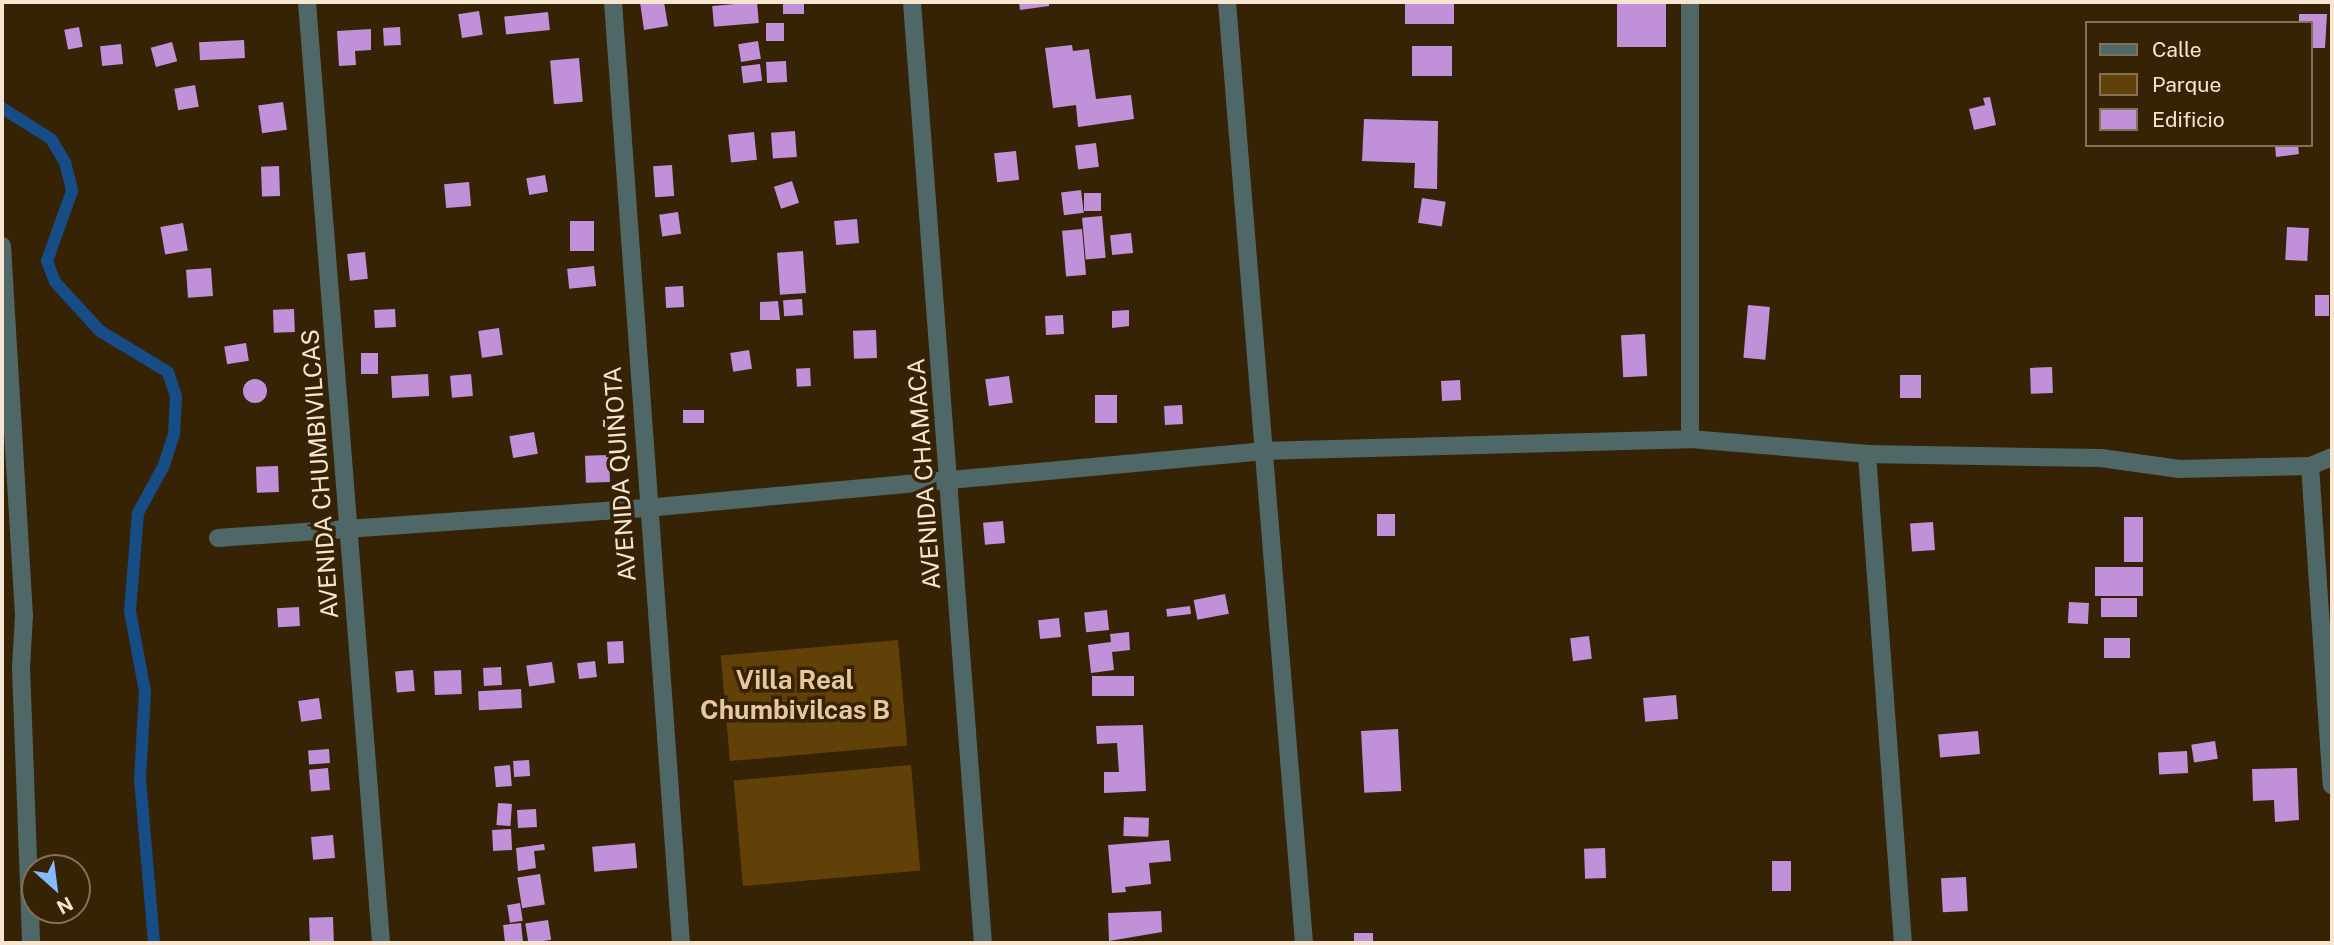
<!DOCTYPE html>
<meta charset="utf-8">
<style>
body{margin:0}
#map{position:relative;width:2334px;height:945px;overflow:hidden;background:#362305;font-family:"Public Sans",sans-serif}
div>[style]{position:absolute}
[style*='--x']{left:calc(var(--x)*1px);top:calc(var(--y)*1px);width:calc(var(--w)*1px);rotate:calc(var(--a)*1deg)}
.green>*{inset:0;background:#624109;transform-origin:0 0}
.stream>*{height:12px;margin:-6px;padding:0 6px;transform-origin:6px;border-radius:6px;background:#174d87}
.building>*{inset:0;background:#c091d8;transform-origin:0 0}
.round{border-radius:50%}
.street>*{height:18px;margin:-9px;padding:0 9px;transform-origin:9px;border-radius:9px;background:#4f6867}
span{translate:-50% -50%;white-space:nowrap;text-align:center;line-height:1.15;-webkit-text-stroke:7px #362305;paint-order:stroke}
.street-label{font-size:24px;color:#f6e5d1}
.neighbourhood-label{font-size:26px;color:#e6c79e;font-weight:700}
.frame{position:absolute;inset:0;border:4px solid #f6e5d1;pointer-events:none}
.legend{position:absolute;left:2085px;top:21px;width:228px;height:126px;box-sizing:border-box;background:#362305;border:2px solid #837157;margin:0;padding:9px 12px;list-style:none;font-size:21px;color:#f6e5d1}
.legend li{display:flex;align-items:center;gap:14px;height:35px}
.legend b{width:35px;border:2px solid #837157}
.north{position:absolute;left:21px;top:854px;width:70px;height:70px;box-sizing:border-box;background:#362305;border:2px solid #837157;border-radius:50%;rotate:152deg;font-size:19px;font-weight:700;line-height:28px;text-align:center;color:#f6e5d1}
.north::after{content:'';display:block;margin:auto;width:24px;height:32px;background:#86bbfb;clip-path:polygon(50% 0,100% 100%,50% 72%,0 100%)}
</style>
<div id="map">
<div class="green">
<i style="left:898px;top:640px;width:106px;height:178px;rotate:85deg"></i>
<i style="left:911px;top:765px;width:106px;height:178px;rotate:85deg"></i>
</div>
<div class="stream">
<i style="--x:2;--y:108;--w:58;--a:32.3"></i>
<i style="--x:51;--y:139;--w:27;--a:59"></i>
<i style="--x:65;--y:162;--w:30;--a:76"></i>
<i style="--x:72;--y:191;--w:74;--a:109.7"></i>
<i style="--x:47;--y:261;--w:22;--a:69"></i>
<i style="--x:55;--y:282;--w:67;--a:47.4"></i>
<i style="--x:100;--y:331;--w:79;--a:31.1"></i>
<i style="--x:168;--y:372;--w:26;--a:72"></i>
<i style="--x:176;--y:397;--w:37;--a:93"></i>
<i style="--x:174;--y:434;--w:35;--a:108"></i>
<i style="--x:163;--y:467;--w:52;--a:118.5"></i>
<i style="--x:138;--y:513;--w:98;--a:94.7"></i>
<i style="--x:130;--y:611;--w:82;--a:79.5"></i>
<i style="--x:145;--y:692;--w:87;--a:93.3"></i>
<i style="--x:140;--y:779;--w:165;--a:85.1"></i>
</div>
<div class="building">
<i style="clip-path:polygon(640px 2px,664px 2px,668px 26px,644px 30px)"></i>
<i style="left:757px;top:2px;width:21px;height:45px;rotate:85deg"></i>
<i style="left:783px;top:2px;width:21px;height:12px"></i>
<i style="clip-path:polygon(1019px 2px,1049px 2px,1049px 6px,1020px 10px)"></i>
<i style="left:1405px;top:2px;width:49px;height:22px"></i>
<i style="left:1617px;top:2px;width:49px;height:45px"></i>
<i style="left:479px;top:11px;width:24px;height:21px;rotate:81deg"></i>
<i style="left:548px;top:12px;width:18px;height:44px;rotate:84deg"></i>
<i style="clip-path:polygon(2299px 14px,2327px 14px,2325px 48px,2311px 48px,2311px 23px,2299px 23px)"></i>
<i style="left:784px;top:23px;width:18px;height:18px;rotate:90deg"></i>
<i style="left:79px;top:27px;width:20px;height:15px;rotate:79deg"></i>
<i style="left:400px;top:27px;width:18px;height:17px;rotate:87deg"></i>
<i style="clip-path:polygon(371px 29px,371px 50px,355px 51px,356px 65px,339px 66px,337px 31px)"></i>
<i style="left:244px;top:40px;width:18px;height:45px;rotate:87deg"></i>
<i style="left:758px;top:41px;width:18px;height:20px;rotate:81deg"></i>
<i style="left:172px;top:42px;width:20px;height:22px;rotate:75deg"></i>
<i style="left:121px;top:44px;width:20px;height:21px;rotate:84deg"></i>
<i style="clip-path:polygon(1072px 45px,1073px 51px,1089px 49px,1096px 99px,1131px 95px,1134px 119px,1078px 127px,1076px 105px,1053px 108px,1045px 48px)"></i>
<i style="left:1412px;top:46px;width:40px;height:30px"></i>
<i style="left:579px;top:58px;width:44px;height:29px;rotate:85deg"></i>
<i style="left:786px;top:61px;width:21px;height:20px;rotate:87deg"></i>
<i style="left:760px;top:64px;width:17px;height:19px;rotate:83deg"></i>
<i style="left:195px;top:85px;width:22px;height:21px;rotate:80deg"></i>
<i style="clip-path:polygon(1990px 97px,1996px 125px,1974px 130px,1969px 109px,1985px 105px,1983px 98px)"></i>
<i style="left:283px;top:102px;width:28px;height:25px;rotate:82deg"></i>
<i style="clip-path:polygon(1364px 119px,1438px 121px,1437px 189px,1414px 188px,1415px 163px,1362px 161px)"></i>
<i style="left:795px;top:131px;width:26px;height:24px;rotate:86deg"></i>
<i style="left:754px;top:132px;width:28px;height:26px;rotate:84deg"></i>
<i style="left:1096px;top:143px;width:24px;height:21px;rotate:83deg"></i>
<i style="clip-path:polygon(2275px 145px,2298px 145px,2299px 154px,2276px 157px)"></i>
<i style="left:1016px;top:151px;width:29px;height:22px;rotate:84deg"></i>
<i style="left:672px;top:165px;width:31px;height:19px;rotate:86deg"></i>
<i style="left:279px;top:166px;width:30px;height:18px;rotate:88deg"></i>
<i style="left:545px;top:175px;width:17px;height:19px;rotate:80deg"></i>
<i style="left:792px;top:181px;width:23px;height:19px;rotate:72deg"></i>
<i style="left:469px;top:182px;width:24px;height:25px;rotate:85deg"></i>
<i style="left:1081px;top:190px;width:23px;height:20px;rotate:83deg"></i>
<i style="left:1084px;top:193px;width:17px;height:18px"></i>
<i style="left:1422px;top:198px;width:24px;height:25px;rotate:9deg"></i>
<i style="left:678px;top:212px;width:22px;height:19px;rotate:82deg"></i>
<i style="left:1102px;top:216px;width:42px;height:20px;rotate:85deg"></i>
<i style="left:857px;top:219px;width:24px;height:23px;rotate:85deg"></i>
<i style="left:570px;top:221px;width:24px;height:30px"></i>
<i style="left:183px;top:223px;width:28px;height:23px;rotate:80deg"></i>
<i style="left:2287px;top:227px;width:22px;height:33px;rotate:3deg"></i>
<i style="left:1082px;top:229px;width:46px;height:20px;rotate:85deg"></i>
<i style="left:1131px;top:233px;width:20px;height:21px;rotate:84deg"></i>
<i style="left:803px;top:251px;width:42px;height:26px;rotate:86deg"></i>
<i style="left:365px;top:252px;width:27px;height:18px;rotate:84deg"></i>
<i style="left:594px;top:266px;width:20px;height:27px;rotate:84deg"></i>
<i style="left:211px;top:268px;width:28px;height:25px;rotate:86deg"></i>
<i style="left:683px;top:286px;width:21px;height:18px;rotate:87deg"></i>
<i style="left:2315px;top:295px;width:14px;height:21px"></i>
<i style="left:802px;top:299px;width:16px;height:19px;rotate:86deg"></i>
<i style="clip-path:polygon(778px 301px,780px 320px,760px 320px,760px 302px)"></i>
<i style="left:1748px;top:305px;width:22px;height:53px;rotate:5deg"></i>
<i style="left:294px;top:309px;width:23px;height:21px;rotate:88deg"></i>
<i style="left:395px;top:309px;width:18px;height:21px;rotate:87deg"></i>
<i style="clip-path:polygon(1129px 310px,1129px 326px,1112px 328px,1112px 311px)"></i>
<i style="left:1063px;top:315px;width:19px;height:18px;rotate:87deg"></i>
<i style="left:499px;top:328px;width:27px;height:21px;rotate:82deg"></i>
<i style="left:876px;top:330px;width:28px;height:23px;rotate:88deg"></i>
<i style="left:1645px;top:334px;width:42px;height:24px;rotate:87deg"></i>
<i style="left:246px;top:343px;width:18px;height:22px;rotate:81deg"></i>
<i style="left:749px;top:350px;width:19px;height:19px;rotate:81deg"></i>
<i style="left:361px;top:353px;width:17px;height:21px"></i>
<i style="left:2052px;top:367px;width:26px;height:22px;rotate:88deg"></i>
<i style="left:810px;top:368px;width:18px;height:14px;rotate:87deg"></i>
<i style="left:428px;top:374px;width:22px;height:37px;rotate:87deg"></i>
<i style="left:471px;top:374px;width:22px;height:21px;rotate:85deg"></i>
<i style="left:1900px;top:375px;width:21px;height:23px"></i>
<i style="left:1009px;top:376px;width:27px;height:24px;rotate:82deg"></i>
<i class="round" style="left:243px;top:379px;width:24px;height:24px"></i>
<i style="left:1460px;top:380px;width:20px;height:19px;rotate:87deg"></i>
<i style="left:1117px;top:395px;width:28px;height:22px;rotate:90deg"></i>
<i style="left:1182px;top:405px;width:19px;height:18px;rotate:87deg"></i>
<i style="left:683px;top:410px;width:21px;height:13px"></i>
<i style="left:534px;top:432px;width:22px;height:25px;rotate:80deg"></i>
<i style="left:609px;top:455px;width:27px;height:24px;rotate:88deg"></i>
<i style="left:278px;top:466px;width:26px;height:22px;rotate:88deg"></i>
<i style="left:1377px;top:514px;width:18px;height:22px"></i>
<i style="left:2124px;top:517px;width:19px;height:45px"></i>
<i style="left:1003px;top:521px;width:22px;height:20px;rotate:85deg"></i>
<i style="left:1933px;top:522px;width:28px;height:23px;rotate:86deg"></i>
<i style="left:2143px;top:567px;width:29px;height:48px;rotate:90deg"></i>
<i style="left:1225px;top:594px;width:20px;height:32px;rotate:79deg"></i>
<i style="left:2101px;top:598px;width:36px;height:19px"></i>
<i style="left:2069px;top:602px;width:20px;height:21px;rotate:3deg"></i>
<i style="left:1190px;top:606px;width:8px;height:24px;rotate:83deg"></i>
<i style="left:299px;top:607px;width:19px;height:22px;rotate:87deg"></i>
<i style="left:1107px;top:610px;width:20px;height:23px;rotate:84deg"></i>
<i style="left:1059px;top:618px;width:19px;height:21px;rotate:84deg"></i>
<i style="clip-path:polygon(1129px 632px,1130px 650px,1112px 652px,1114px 670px,1091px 673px,1088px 645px,1111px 642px,1110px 634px)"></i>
<i style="left:1589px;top:636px;width:23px;height:19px;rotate:83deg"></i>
<i style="left:2104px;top:638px;width:26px;height:20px"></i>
<i style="left:623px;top:641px;width:22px;height:16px;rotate:87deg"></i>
<i style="left:595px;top:661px;width:16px;height:18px;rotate:83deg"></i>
<i style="left:552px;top:662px;width:21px;height:26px;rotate:82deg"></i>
<i style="left:501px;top:667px;width:18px;height:18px;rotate:87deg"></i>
<i style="left:413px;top:670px;width:21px;height:18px;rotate:85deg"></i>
<i style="left:461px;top:670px;width:24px;height:27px;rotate:88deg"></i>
<i style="left:1134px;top:676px;width:20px;height:42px;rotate:90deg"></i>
<i style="left:521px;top:689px;width:19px;height:43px;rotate:87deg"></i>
<i style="left:1676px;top:695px;width:24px;height:33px;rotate:85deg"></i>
<i style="left:319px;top:698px;width:21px;height:21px;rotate:82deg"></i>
<i style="clip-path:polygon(1143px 725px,1146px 791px,1104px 793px,1104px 772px,1119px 772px,1117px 743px,1097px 744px,1096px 726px)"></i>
<i style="left:1398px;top:729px;width:62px;height:37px;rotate:87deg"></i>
<i style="left:1978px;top:731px;width:23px;height:40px;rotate:85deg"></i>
<i style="left:2215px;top:741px;width:18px;height:24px;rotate:81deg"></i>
<i style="left:329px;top:749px;width:14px;height:21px;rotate:86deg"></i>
<i style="left:2187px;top:751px;width:22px;height:29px;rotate:87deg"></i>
<i style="left:529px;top:760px;width:16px;height:16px;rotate:86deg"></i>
<i style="left:510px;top:765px;width:21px;height:16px;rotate:85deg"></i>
<i style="left:328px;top:768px;width:22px;height:19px;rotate:85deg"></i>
<i style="clip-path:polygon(2297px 768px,2299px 820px,2275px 822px,2274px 800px,2253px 801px,2252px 769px)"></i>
<i style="left:498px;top:803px;width:14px;height:22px;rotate:4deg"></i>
<i style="left:536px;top:809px;width:18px;height:19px;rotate:87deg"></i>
<i style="left:1124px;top:817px;width:25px;height:19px;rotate:2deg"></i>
<i style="left:511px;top:829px;width:21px;height:19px;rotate:87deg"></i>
<i style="left:333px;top:835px;width:23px;height:22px;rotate:85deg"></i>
<i style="clip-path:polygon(1169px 840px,1171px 861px,1149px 863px,1151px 884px,1125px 887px,1126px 892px,1112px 893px,1108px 845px)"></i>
<i style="left:635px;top:843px;width:25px;height:43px;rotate:85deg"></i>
<i style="clip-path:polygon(544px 844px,545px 850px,534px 851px,536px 868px,518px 871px,516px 848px)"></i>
<i style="left:1605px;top:848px;width:30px;height:21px;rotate:88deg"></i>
<i style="left:1772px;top:861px;width:19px;height:30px"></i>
<i style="left:540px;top:874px;width:31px;height:23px;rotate:81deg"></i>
<i style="left:1966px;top:877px;width:34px;height:25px;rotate:87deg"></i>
<i style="left:520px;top:903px;width:18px;height:13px;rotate:81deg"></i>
<i style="clip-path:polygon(1161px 911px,1162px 932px,1109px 941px,1108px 913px)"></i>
<i style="left:333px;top:917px;width:26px;height:24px;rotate:88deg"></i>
<i style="left:548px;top:920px;width:20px;height:23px;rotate:81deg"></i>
<i style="left:521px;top:923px;width:20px;height:18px;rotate:84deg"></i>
<i style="left:1354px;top:933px;width:19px;height:10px"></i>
</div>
<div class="street">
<i style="--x:307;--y:2;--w:944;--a:85.5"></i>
<i style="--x:613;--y:2;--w:943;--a:85.87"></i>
<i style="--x:912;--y:2;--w:944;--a:85.69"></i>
<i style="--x:1227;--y:2;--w:944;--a:85.32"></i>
<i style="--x:1690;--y:2;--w:437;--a:90"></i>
<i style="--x:2;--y:246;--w:370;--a:86.6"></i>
<i style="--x:24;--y:615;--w:52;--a:93.3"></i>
<i style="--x:21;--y:667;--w:276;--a:87.9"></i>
<i style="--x:1867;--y:454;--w:490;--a:85.8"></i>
<i style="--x:2310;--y:466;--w:320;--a:86.1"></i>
<i style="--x:218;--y:538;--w:429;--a:-4"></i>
<i style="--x:646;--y:508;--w:622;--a:-5.26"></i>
<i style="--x:1265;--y:451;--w:425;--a:-1.6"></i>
<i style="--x:1690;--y:439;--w:178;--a:4.8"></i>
<i style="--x:1867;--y:454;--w:234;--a:1"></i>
<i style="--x:2101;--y:458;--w:79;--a:8"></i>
<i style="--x:2179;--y:469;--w:131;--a:-1.3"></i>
<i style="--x:2310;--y:466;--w:24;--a:-22"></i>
</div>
<div class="street-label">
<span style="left:320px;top:474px;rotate:-94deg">AVENIDA CHUMBIVILCAS</span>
<span style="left:620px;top:474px;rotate:-94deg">AVENIDA QUIÑOTA</span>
<span style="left:924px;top:474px;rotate:-94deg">AVENIDA CHAMACA</span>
</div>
<div class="neighbourhood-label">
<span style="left:795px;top:695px">Villa Real<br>Chumbivilcas B</span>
</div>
<div class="frame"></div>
<ul class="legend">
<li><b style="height:9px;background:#4f6867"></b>Calle</li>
<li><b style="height:19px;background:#624109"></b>Parque</li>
<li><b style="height:19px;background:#c091d8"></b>Edificio</li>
</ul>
<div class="north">N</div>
</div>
